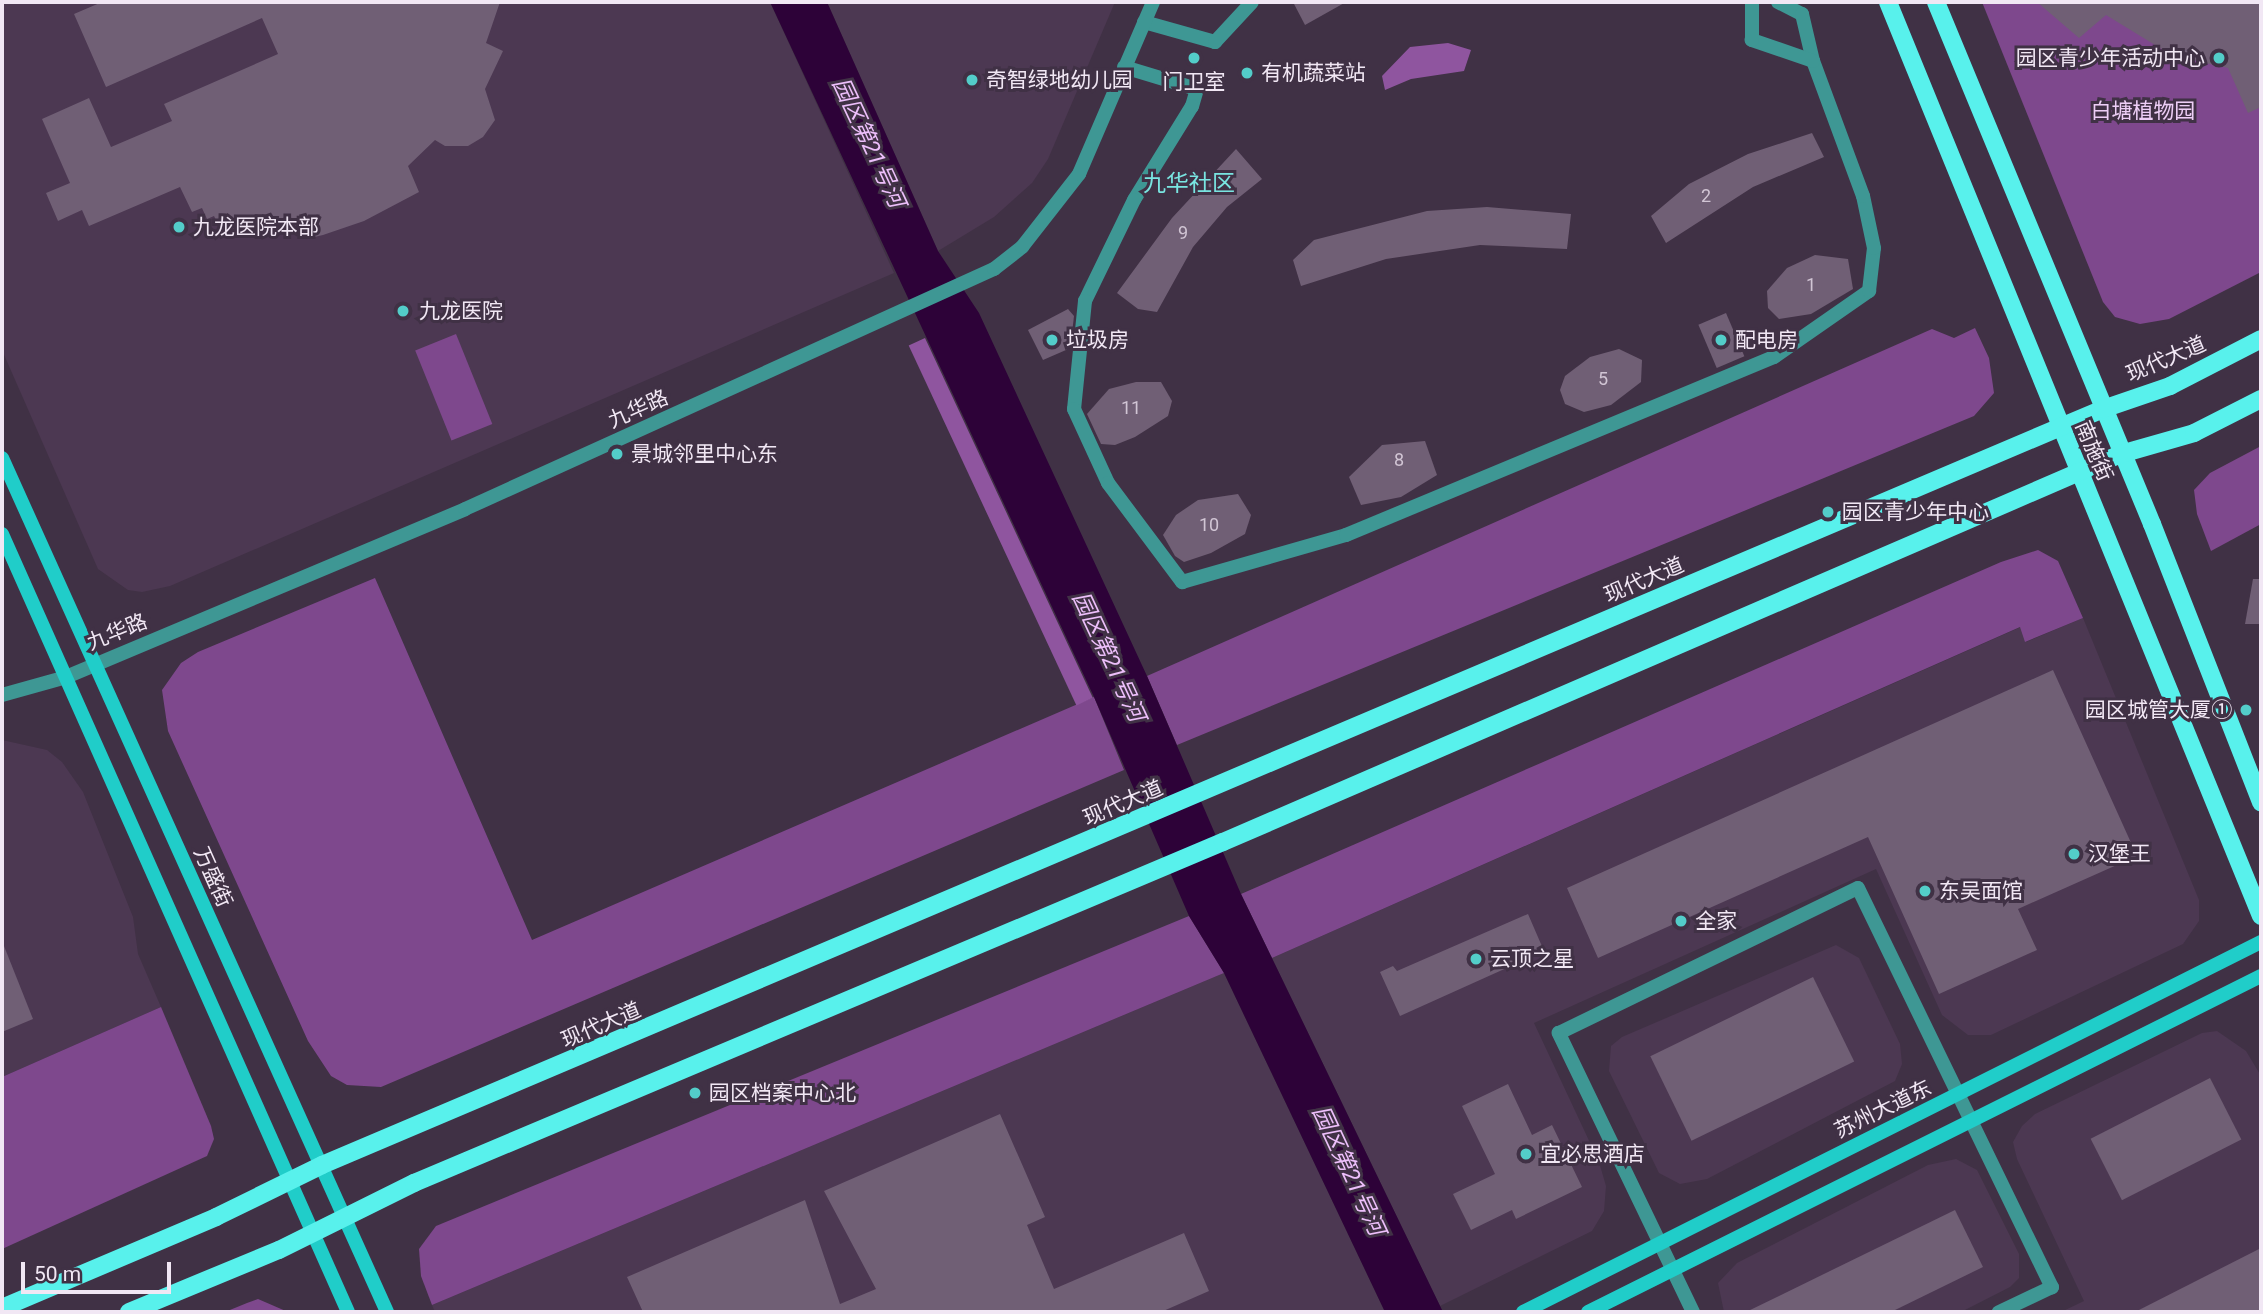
<!DOCTYPE html>
<meta charset="utf-8">
<style>
body{margin:0}
#map{position:relative;width:2263px;height:1314px;overflow:hidden;background:#403145;font-family:Roboto,"Noto Sans SC",sans-serif}
div>[style]{position:absolute}
[style*='--x']{left:calc(var(--x)*1px);top:calc(var(--y)*1px);width:calc(var(--w)*1px);rotate:calc(var(--a)*1deg)}
.built>*{inset:0;background:#4c3852}
.green>*{inset:0;background:#7e488d;transform-origin:0 0}
.forest>*{inset:0;background:#8f559f;transform-origin:0 0}
.water>*{inset:0;background:#2d0238}
.building>*{inset:0;background:#705f75;transform-origin:0 0}
.minor>*{height:14px;margin:-7px;padding:0 7px;transform-origin:7px;border-radius:7px;background:#3e9794}
.tertiary>*{height:14px;margin:-7px;padding:0 7px;transform-origin:7px;border-radius:7px;background:#3e9794}
.secondary>*{height:14px;margin:-7px;padding:0 7px;transform-origin:7px;border-radius:7px;background:#20cdc9}
.primary>*{height:18px;margin:-9px;padding:0 9px;transform-origin:9px;border-radius:9px;background:#58f1ec}
.dots>*{width:19px;height:19px;translate:-50% -50%;box-sizing:border-box;border:4px solid #403145;border-radius:50%}
span{translate:-50% -50%;white-space:nowrap;text-align:center;line-height:1.15;-webkit-text-stroke:6px #403145;paint-order:stroke}
.number-label{font-size:18px;color:#d1c5d4}
.number-label span{-webkit-text-stroke-width:0}
.poi-label{font-size:21px;color:#f1e7f4}
.right{translate:-100% -50%;text-align:right}
.left{translate:0 -50%;text-align:left}
.park-label{font-size:21px;color:#edcef6}
.street-label{font-size:21px;color:#f1e7f4}
.water-label{font-size:23px;color:#edbffb;font-style:italic}
.neighbourhood-label{font-size:23px;color:#79e5e1}
.frame{position:absolute;inset:0;border:4px solid #f1e7f4;pointer-events:none}
.scale{position:absolute;left:21px;top:1262px;width:150px;height:32px;box-sizing:border-box;border:4px solid #f1e7f4;border-top:0;padding-left:9px;font-size:21px;line-height:24px;white-space:nowrap;color:#f1e7f4;-webkit-text-stroke:5px #403145;paint-order:stroke}
</style>
<div id="map">
<div class="built">
<i style="clip-path:polygon(2px 2px,770px 2px,894px 273px,170px 586px,142px 592px,128px 590px,98px 569px,2px 350px)"></i>
<i style="clip-path:polygon(827px 2px,1115px 2px,1048px 159px,1032px 183px,994px 217px,938px 251px)"></i>
<i style="clip-path:polygon(2083px 618px,2199px 900px,2199px 921px,2183px 944px,1991px 1035px,1968px 1035px,1942px 1015px,1876px 869px,1534px 1023px,1599px 1162px,1606px 1186px,1604px 1211px,1592px 1231px,1440px 1306px,1272px 958px,2021px 627px,2026px 642px)"></i>
<i style="clip-path:polygon(2px 740px,47px 750px,62px 762px,83px 792px,133px 917px,138px 954px,161px 1007px,2px 1077px)"></i>
<i style="clip-path:polygon(1836px 945px,1859px 958px,1900px 1044px,1902px 1064px,1895px 1081px,1707px 1179px,1680px 1184px,1659px 1173px,1609px 1071px,1611px 1046px,1622px 1037px)"></i>
<i style="clip-path:polygon(1224px 973px,1385px 1312px,435px 1312px,432px 1305px)"></i>
<i style="clip-path:polygon(2217px 1031px,2246px 1051px,2261px 1076px,2261px 1312px,2061px 1312px,2084px 1301px,2017px 1159px,2013px 1142px,2022px 1126px,2035px 1114px,2202px 1033px)"></i>
<i style="clip-path:polygon(1956px 1159px,1977px 1170px,2019px 1254px,2019px 1278px,2010px 1287px,1961px 1312px,1724px 1312px,1718px 1283px,1737px 1263px,1928px 1165px)"></i>
</div>
<div class="green">
<i style="clip-path:polygon(1982px 2px,2261px 2px,2261px 272px,2169px 319px,2140px 324px,2115px 317px,2103px 302px)"></i>
<i style="clip-path:polygon(1975px 328px,1989px 358px,1994px 393px,1974px 416px,1177px 745px,1147px 676px,1932px 329px,1954px 338px)"></i>
<i style="left:456px;top:334px;width:97px;height:44px;rotate:68deg"></i>
<i style="clip-path:polygon(2261px 446px,2261px 524px,2211px 551px,2197px 514px,2194px 490px,2210px 473px)"></i>
<i style="clip-path:polygon(2038px 550px,2058px 561px,2083px 618px,2025px 642px,2020px 627px,1272px 958px,1241px 894px,2001px 562px)"></i>
<i style="clip-path:polygon(375px 578px,532px 940px,1094px 697px,1124px 770px,381px 1087px,347px 1085px,331px 1076px,308px 1041px,168px 731px,162px 690px,181px 663px,198px 652px)"></i>
<i style="clip-path:polygon(1189px 916px,1224px 973px,432px 1305px,421px 1276px,419px 1249px,436px 1226px)"></i>
<i style="clip-path:polygon(161px 1007px,211px 1126px,214px 1139px,207px 1156px,2px 1249px,2px 1077px)"></i>
<i style="clip-path:polygon(258px 1299px,288px 1312px,225px 1312px,247px 1303px)"></i>
</div>
<div class="forest">
<i style="clip-path:polygon(1448px 43px,1471px 50px,1464px 71px,1411px 79px,1385px 90px,1382px 76px,1410px 47px)"></i>
<i style="left:925px;top:338px;width:397px;height:18px;rotate:65deg"></i>
</div>
<div class="water">
<i style="clip-path:polygon(770px 2px,827px 2px,938px 251px,979px 313px,1147px 676px,1241px 894px,1443px 1312px,1385px 1312px,1224px 973px,1189px 916px,1094px 697px)"></i>
</div>
<div class="building">
<i style="clip-path:polygon(102px 2px,500px 2px,486px 43px,503px 51px,485px 89px,495px 120px,483px 137px,468px 146px,445px 146px,435px 140px,408px 166px,419px 192px,364px 221px,323px 235px,310px 238px,304px 225px,262px 233px,222px 232px,214px 216px,207px 219px,202px 208px,192px 212px,180px 187px,89px 226px,82px 210px,58px 221px,46px 193px,70px 183px,42px 119px,89px 98px,111px 147px,172px 121px,164px 104px,278px 54px,262px 18px,106px 87px,74px 14px)"></i>
<i style="clip-path:polygon(1293px 2px,1346px 2px,1305px 25px)"></i>
<i style="clip-path:polygon(2037px 2px,2261px 2px,2261px 107px,2248px 113px,2228px 68px,2173px 56px,2106px 15px,2079px 38px)"></i>
<i style="clip-path:polygon(1812px 133px,1824px 157px,1753px 187px,1666px 243px,1651px 216px,1689px 184px,1748px 154px)"></i>
<i style="clip-path:polygon(1236px 149px,1262px 179px,1227px 207px,1193px 247px,1157px 312px,1138px 309px,1117px 293px,1172px 218px)"></i>
<i style="clip-path:polygon(1487px 207px,1571px 214px,1567px 249px,1480px 245px,1386px 259px,1301px 286px,1293px 260px,1314px 240px,1427px 211px)"></i>
<i style="clip-path:polygon(1815px 255px,1848px 259px,1853px 289px,1811px 314px,1779px 319px,1768px 308px,1767px 291px,1787px 268px)"></i>
<i style="clip-path:polygon(1068px 309px,1074px 316px,1071px 342px,1066px 350px,1043px 360px,1028px 330px)"></i>
<i style="left:1726px;top:313px;width:47px;height:30px;rotate:67deg"></i>
<i style="clip-path:polygon(1619px 349px,1642px 360px,1641px 382px,1611px 405px,1584px 412px,1565px 404px,1560px 390px,1565px 376px,1590px 357px)"></i>
<i style="clip-path:polygon(1136px 382px,1161px 382px,1172px 401px,1168px 416px,1135px 437px,1115px 445px,1101px 444px,1087px 414px,1109px 389px)"></i>
<i style="clip-path:polygon(1425px 441px,1437px 475px,1401px 497px,1361px 505px,1349px 477px,1382px 445px)"></i>
<i style="clip-path:polygon(1238px 494px,1251px 515px,1245px 534px,1211px 553px,1184px 562px,1175px 556px,1163px 535px,1176px 515px,1198px 500px)"></i>
<i style="clip-path:polygon(2253px 579px,2261px 579px,2261px 624px,2245px 624px)"></i>
<i style="clip-path:polygon(2053px 670px,2137px 856px,2018px 909px,2037px 950px,1939px 994px,1868px 837px,1598px 958px,1567px 888px)"></i>
<i style="clip-path:polygon(1528px 914px,1544px 951px,1400px 1016px,1380px 972px,1393px 966px,1397px 971px)"></i>
<i style="clip-path:polygon(2px 941px,33px 1019px,2px 1032px)"></i>
<i style="left:1813px;top:977px;width:94px;height:181px;rotate:64deg"></i>
<i style="left:2210px;top:1078px;width:69px;height:134px;rotate:63deg"></i>
<i style="clip-path:polygon(1508px 1084px,1532px 1135px,1552px 1125px,1582px 1187px,1516px 1219px,1512px 1210px,1471px 1230px,1453px 1194px,1495px 1174px,1462px 1106px)"></i>
<i style="clip-path:polygon(1000px 1114px,1045px 1217px,1027px 1225px,1054px 1289px,1184px 1233px,1209px 1291px,1161px 1312px,643px 1312px,627px 1277px,805px 1200px,840px 1304px,876px 1289px,824px 1191px)"></i>
<i style="clip-path:polygon(1955px 1210px,1983px 1267px,1891px 1312px,1746px 1312px)"></i>
<i style="clip-path:polygon(2261px 1248px,2261px 1312px,2135px 1312px)"></i>
</div>
<div class="minor">
<i style="--x:1778;--y:2;--w:27;--a:27"></i>
<i style="--x:1802;--y:14;--w:48;--a:76.8"></i>
<i style="--x:1144;--y:22;--w:74;--a:15.7"></i>
<i style="--x:1215;--y:42;--w:54;--a:-47.2"></i>
<i style="--x:1124;--y:67;--w:76;--a:16.8"></i>
<i style="--x:1197;--y:89;--w:18;--a:106"></i>
<i style="--x:1192;--y:106;--w:110;--a:121.7"></i>
<i style="--x:1134;--y:200;--w:112;--a:115.9"></i>
<i style="--x:1085;--y:301;--w:109;--a:95.8"></i>
<i style="--x:1074;--y:409;--w:81;--a:65.3"></i>
<i style="--x:1108;--y:483;--w:124;--a:53.2"></i>
<i style="--x:1182;--y:582;--w:171;--a:-16"></i>
<i style="--x:1346;--y:535;--w:464;--a:-22.6"></i>
<i style="--x:1774;--y:357;--w:116;--a:-34.8"></i>
<i style="--x:1869;--y:291;--w:43;--a:-83.4"></i>
<i style="--x:1874;--y:248;--w:53;--a:-101.9"></i>
<i style="--x:1863;--y:196;--w:144;--a:-110.3"></i>
<i style="--x:1813;--y:61;--w:65;--a:-161"></i>
<i style="--x:1752;--y:40;--w:38;--a:-90"></i>
<i style="--x:1693;--y:1312;--w:310;--a:-115.7"></i>
<i style="--x:1559;--y:1033;--w:332;--a:-25.9"></i>
<i style="--x:1858;--y:888;--w:444;--a:64.1"></i>
<i style="--x:2052;--y:1287;--w:59;--a:154.7"></i>
</div>
<div class="tertiary">
<i style="--x:2;--y:695;--w:66;--a:-15.7"></i>
<i style="--x:66;--y:677;--w:433;--a:-22.8"></i>
<i style="--x:465;--y:509;--w:581;--a:-24.4"></i>
<i style="--x:994;--y:269;--w:36;--a:-38"></i>
<i style="--x:1022;--y:247;--w:93;--a:-52"></i>
<i style="--x:1079;--y:174;--w:187;--a:-66.7"></i>
</div>
<div class="secondary">
<i style="--x:2;--y:458;--w:937;--a:65.73"></i>
<i style="--x:2;--y:534;--w:851;--a:66.02"></i>
<i style="--x:1523;--y:1312;--w:826;--a:-26.63"></i>
<i style="--x:1588;--y:1312;--w:752;--a:-26.53"></i>
</div>
<div class="primary">
<i style="--x:1888;--y:2;--w:987;--a:67.8"></i>
<i style="--x:1936;--y:2;--w:565;--a:67.52"></i>
<i style="--x:2152;--y:524;--w:299;--a:68.6"></i>
<i style="--x:2;--y:1308;--w:233;--a:-23"></i>
<i style="--x:216;--y:1217;--w:118;--a:-26.1"></i>
<i style="--x:322;--y:1165;--w:1935;--a:-23"></i>
<i style="--x:2103;--y:409;--w:71;--a:-18.9"></i>
<i style="--x:2170;--y:386;--w:102;--a:-27.3"></i>
<i style="--x:129;--y:1312;--w:162;--a:-22.5"></i>
<i style="--x:279;--y:1250;--w:151;--a:-26.4"></i>
<i style="--x:414;--y:1183;--w:878;--a:-22.86"></i>
<i style="--x:1223;--y:842;--w:978;--a:-23.37"></i>
<i style="--x:2121;--y:454;--w:76;--a:-16"></i>
<i style="--x:2194;--y:433;--w:75;--a:-26.9"></i>
</div>
<div class="dots">
<i style="left:1194px;top:58px;background:#53cdc9"></i>
<i style="left:2219px;top:58px;background:#53cdc9"></i>
<i style="left:1247px;top:73px;background:#53cdc9"></i>
<i style="left:972px;top:80px;background:#53cdc9"></i>
<i style="left:179px;top:227px;background:#53cdc9"></i>
<i style="left:403px;top:311px;background:#53cdc9"></i>
<i style="left:1052px;top:340px;background:#53cdc9"></i>
<i style="left:1721px;top:340px;background:#53cdc9"></i>
<i style="left:617px;top:454px;background:#53cdc9"></i>
<i style="left:1828px;top:512px;background:#53cdc9"></i>
<i style="left:2246px;top:710px;background:#53cdc9"></i>
<i style="left:2074px;top:854px;background:#53cdc9"></i>
<i style="left:1925px;top:891px;background:#53cdc9"></i>
<i style="left:1681px;top:921px;background:#53cdc9"></i>
<i style="left:1476px;top:959px;background:#53cdc9"></i>
<i style="left:695px;top:1093px;background:#53cdc9"></i>
<i style="left:1526px;top:1154px;background:#53cdc9"></i>
</div>
<div class="number-label">
<span style="left:1706px;top:196px">2</span>
<span style="left:1183px;top:233px">9</span>
<span style="left:1811px;top:285px">1</span>
<span style="left:1603px;top:379px">5</span>
<span style="left:1131px;top:408px">11</span>
<span style="left:1399px;top:460px">8</span>
<span style="left:1209px;top:525px">10</span>
</div>
<div class="poi-label">
<span class="right" style="left:2205px;top:58px">园区青少年活动中心</span>
<span class="left" style="left:1261px;top:73px">有机蔬菜站</span>
<span class="left" style="left:986px;top:80px">奇智绿地幼儿园</span>
<span style="left:1194px;top:82px">门卫室</span>
<span class="left" style="left:193px;top:227px">九龙医院本部</span>
<span class="left" style="left:419px;top:311px">九龙医院</span>
<span class="left" style="left:1066px;top:340px">垃圾房</span>
<span class="left" style="left:1735px;top:340px">配电房</span>
<span class="left" style="left:631px;top:454px">景城邻里中心东</span>
<span class="left" style="left:1842px;top:512px">园区青少年中心</span>
<span class="right" style="left:2232px;top:710px">园区城管大厦①</span>
<span class="left" style="left:2088px;top:854px">汉堡王</span>
<span class="left" style="left:1939px;top:891px">东吴面馆</span>
<span class="left" style="left:1695px;top:921px">全家</span>
<span class="left" style="left:1490px;top:959px">云顶之星</span>
<span class="left" style="left:709px;top:1093px">园区档案中心北</span>
<span class="left" style="left:1540px;top:1154px">宜必思酒店</span>
</div>
<div class="park-label">
<span style="left:2143px;top:111px">白塘植物园</span>
</div>
<div class="street-label">
<span style="left:2166px;top:359px;rotate:-23deg">现代大道</span>
<span style="left:638px;top:409px;rotate:-24deg">九华路</span>
<span style="left:2094px;top:451px;rotate:67deg">南施街</span>
<span style="left:1644px;top:580px;rotate:-23deg">现代大道</span>
<span style="left:117px;top:632px;rotate:-22deg">九华路</span>
<span style="left:1123px;top:803px;rotate:-23deg">现代大道</span>
<span style="left:213px;top:877px;rotate:66deg">万盛街</span>
<span style="left:601px;top:1025px;rotate:-23deg">现代大道</span>
<span style="left:1883px;top:1109px;rotate:-26deg">苏州大道东</span>
</div>
<div class="water-label">
<span style="left:868px;top:143px;rotate:65deg">园区第21号河</span>
<span style="left:1108px;top:657px;rotate:65deg">园区第21号河</span>
<span style="left:1348px;top:1171px;rotate:65deg">园区第21号河</span>
</div>
<div class="neighbourhood-label">
<span style="left:1189px;top:184px">九华社区</span>
</div>
<div class="frame"></div>
<div class="scale">50 m</div>
</div>
